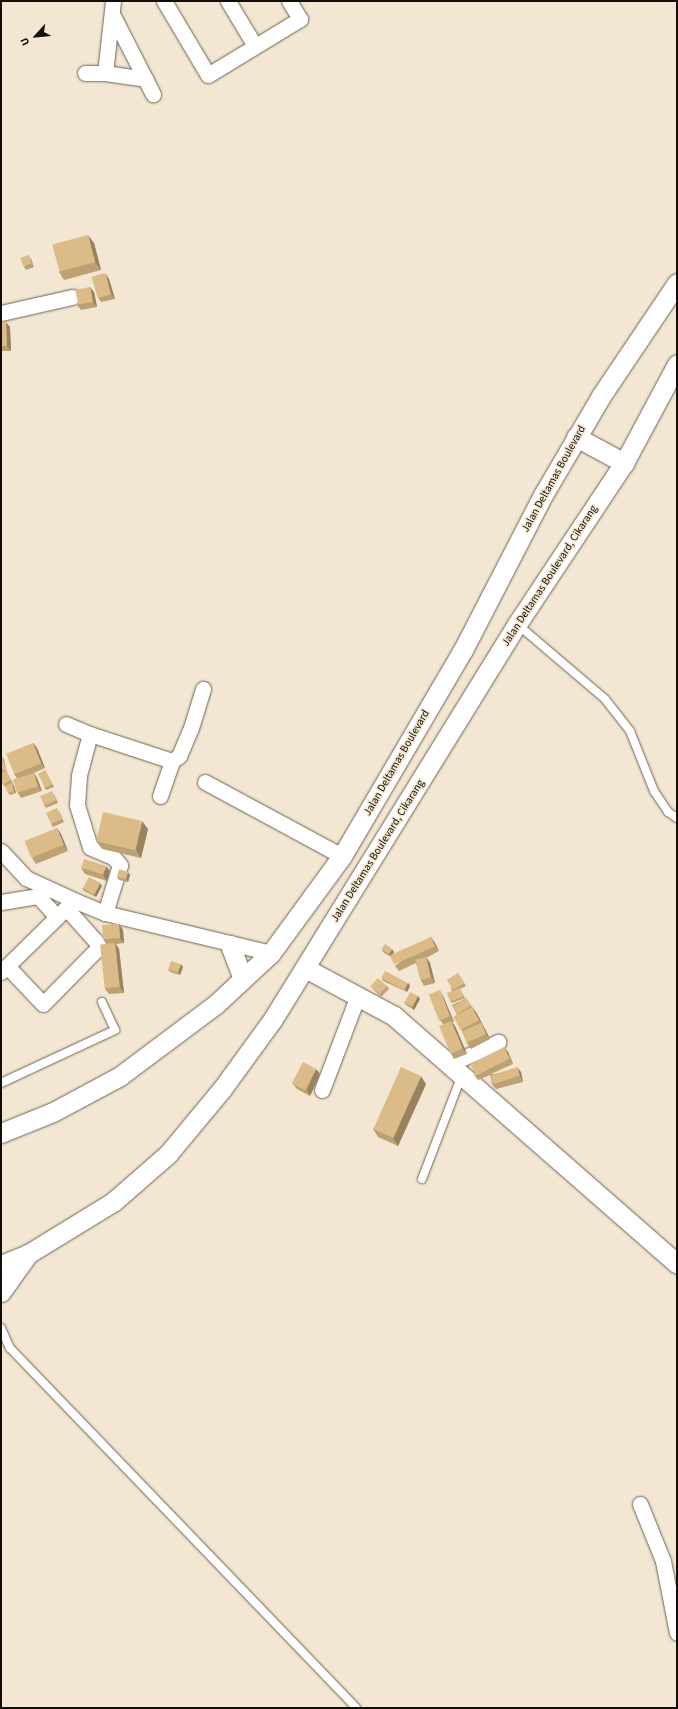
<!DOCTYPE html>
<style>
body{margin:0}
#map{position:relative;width:678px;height:1709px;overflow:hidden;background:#f3e6d2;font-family:"Source Sans 3",sans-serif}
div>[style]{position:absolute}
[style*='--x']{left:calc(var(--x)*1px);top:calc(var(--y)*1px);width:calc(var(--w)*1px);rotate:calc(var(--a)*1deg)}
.roads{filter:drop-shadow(0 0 1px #6d6251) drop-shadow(0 0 1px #6d6251)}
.service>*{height:8px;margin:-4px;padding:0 4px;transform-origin:4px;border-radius:4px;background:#fff}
.minor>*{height:15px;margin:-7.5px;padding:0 7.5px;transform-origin:7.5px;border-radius:7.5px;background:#fff}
.tertiary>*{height:19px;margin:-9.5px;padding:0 9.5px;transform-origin:9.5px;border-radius:9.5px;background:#fff}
.wall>*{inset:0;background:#bca175}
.shaded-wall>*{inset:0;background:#99835f}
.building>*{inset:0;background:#dbbb88;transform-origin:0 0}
span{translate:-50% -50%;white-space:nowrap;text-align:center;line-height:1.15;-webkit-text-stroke:3px #f3e6d2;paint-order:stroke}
.street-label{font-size:11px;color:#120e07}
.frame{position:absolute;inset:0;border:2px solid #120e07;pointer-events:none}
.north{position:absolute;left:16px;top:16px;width:40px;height:40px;-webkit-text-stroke:3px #f3e6d2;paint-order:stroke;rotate:243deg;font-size:11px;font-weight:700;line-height:16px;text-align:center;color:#120e07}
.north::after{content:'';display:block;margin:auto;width:14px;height:18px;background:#120e07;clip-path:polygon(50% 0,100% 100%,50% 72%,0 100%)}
</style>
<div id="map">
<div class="roads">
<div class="service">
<i style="--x:517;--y:624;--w:116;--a:40.4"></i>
<i style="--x:605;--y:699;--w:41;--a:52"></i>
<i style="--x:630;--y:731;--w:65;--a:68.2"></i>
<i style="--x:654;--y:791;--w:25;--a:56"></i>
<i style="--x:668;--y:812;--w:11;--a:34"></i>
<i style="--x:1;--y:1083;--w:126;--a:-24.9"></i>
<i style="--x:115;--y:1030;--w:31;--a:-115"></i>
<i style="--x:422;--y:1179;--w:111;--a:-69"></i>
<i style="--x:1;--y:1328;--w:22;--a:66"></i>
<i style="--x:10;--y:1348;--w:499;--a:46.1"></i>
</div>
<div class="minor">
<i style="--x:113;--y:1;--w:72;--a:96.3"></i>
<i style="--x:105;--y:73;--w:41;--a:8.3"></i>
<i style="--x:164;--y:1;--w:86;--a:59.3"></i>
<i style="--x:208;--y:75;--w:108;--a:-31.3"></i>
<i style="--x:300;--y:19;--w:21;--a:-121"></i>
<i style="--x:228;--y:1;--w:52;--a:59"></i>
<i style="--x:113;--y:16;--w:88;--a:62.9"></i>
<i style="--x:85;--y:73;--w:20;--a:0"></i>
<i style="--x:1;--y:313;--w:73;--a:-12.7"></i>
<i style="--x:66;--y:724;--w:26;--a:23"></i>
<i style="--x:205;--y:782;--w:156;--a:28.4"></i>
<i style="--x:160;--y:796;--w:37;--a:-71"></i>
<i style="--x:1;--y:851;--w:37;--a:47"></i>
<i style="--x:26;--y:878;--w:57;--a:24.8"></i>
<i style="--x:78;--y:902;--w:29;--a:22"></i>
<i style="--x:105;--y:913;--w:171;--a:13.5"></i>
<i style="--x:1;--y:902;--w:37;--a:-9"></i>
<i style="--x:38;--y:896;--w:28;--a:48"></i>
<i style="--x:57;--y:917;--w:13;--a:-45"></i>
<i style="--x:66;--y:908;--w:51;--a:48.2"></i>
<i style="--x:100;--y:946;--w:81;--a:134.5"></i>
<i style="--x:43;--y:1004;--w:52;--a:-133.5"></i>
<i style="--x:105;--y:913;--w:50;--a:-72.6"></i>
<i style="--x:120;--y:865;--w:11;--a:-131"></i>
<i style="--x:113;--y:857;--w:25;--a:-157"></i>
<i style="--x:90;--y:847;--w:44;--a:-107.2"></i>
<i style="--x:77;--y:805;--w:30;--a:-86"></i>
<i style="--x:79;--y:775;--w:42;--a:-75"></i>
<i style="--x:90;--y:734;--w:86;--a:18.2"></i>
<i style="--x:172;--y:761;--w:9;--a:-36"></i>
<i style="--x:179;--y:756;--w:30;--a:-67"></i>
<i style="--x:191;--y:728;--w:41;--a:-72.9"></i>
<i style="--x:1;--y:972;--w:78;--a:-44.5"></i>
<i style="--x:452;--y:1063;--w:51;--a:-24.5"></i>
<i style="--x:322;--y:1090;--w:102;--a:-69.2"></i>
<i style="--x:640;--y:1504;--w:61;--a:68"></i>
<i style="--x:663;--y:1561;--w:73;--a:79"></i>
</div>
<div class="tertiary">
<i style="--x:576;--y:437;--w:55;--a:28.4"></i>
<i style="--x:230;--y:945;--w:36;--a:69"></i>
<i style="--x:305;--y:968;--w:101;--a:28.3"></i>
<i style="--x:394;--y:1016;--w:376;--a:41.2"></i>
<i style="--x:1;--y:1133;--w:56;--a:-22"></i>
<i style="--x:53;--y:1112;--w:76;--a:-28.2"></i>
<i style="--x:120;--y:1076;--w:119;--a:-36.8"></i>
<i style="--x:215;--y:1005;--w:76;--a:-42.9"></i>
<i style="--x:271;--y:953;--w:120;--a:-53.8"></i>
<i style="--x:342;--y:856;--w:239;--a:-59.6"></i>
<i style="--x:463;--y:650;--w:174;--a:-62.7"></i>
<i style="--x:543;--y:495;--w:115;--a:-59.6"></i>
<i style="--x:601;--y:396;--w:136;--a:-56.1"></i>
<i style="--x:1;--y:1265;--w:29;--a:-22"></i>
<i style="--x:28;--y:1254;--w:100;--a:-31.5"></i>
<i style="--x:113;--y:1202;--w:73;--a:-41.1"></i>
<i style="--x:168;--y:1154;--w:85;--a:-50.3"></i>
<i style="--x:222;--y:1089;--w:87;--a:-53.9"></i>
<i style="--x:273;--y:1019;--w:464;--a:-58.3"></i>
<i style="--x:517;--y:624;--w:193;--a:-56.4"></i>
<i style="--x:624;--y:463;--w:112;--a:-61.8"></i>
<i style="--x:1;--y:1292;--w:47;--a:-54.6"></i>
</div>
</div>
<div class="wall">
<i style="clip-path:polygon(94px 243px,101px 270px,64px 280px,59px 272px)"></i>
<i style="clip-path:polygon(31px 258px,34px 267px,26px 270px,24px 267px)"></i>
<i style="clip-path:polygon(109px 279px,115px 299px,101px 302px,98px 297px)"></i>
<i style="clip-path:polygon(94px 292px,97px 307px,81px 310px,77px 305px)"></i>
<i style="clip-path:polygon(1px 322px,10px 327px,11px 351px,1px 351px)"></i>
<i style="clip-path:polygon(33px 743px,37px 748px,45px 768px,34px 773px,37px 778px,42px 791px,21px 798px,18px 793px,17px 778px,14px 774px)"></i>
<i style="clip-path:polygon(1px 757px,2px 757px,4px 759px,7px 773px,13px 783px,12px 784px,14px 786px,16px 793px,10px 795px,8px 793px,6px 787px,5px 787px,1px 781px)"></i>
<i style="clip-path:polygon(45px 770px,54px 787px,46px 790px,44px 787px)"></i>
<i style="clip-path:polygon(54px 794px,58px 803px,46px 808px,44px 805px)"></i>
<i style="clip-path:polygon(59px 811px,64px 822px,53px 827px,51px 824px)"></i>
<i style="clip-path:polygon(57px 828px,61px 834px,68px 851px,36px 864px,32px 858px)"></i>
<i style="clip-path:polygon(148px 829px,141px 858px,102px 849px,96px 841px)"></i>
<i style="clip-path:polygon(81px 868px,110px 871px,107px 881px,85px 874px)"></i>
<i style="clip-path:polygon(130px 875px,128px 882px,119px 880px,117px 877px)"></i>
<i style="clip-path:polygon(102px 886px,96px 897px,84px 891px,82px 888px)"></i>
<i style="clip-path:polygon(119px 924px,123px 930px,124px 943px,116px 944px,119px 949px,124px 993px,109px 994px,105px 989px,106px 944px,103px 939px)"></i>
<i style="clip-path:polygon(431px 937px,435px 943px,439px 951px,426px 958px,430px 963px,435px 983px,424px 986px,421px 980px,416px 963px,399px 971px,395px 966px)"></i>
<i style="clip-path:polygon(382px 949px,394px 952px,391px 957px,383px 952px)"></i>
<i style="clip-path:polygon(183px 967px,180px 975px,170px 972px,168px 969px)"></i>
<i style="clip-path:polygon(458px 973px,466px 986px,460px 989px,465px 998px,452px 1003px,450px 1001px,452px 991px,451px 989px)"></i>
<i style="clip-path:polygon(382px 978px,408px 983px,410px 986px,407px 992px,383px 981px)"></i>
<i style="clip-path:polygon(370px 986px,387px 986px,389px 989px,381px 997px)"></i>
<i style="clip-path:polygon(418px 996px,420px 999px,414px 1010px,406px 1005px,404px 1002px)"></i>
<i style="clip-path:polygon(443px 996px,454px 1022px,452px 1022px,455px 1026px,467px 1054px,454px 1059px,451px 1054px,443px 1024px,440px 1020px)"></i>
<i style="clip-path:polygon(466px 998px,472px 1007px,476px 1012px,490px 1039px,471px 1049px,467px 1043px,463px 1032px,461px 1029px,457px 1015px,452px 1005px)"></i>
<i style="clip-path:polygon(504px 1047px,508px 1052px,513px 1064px,491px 1074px,521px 1072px,523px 1082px,496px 1089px,492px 1084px,490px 1075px,478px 1080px,474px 1075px)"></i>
<i style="clip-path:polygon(316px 1069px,320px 1074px,310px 1096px,297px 1089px,293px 1084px)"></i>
<i style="clip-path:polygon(426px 1084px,398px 1146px,378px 1137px,373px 1129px)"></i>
</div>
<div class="shaded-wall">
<i style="clip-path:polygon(88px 235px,94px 243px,101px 270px,95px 262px)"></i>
<i style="clip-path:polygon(105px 273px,109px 279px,115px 299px,111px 294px)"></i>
<i style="clip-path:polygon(90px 287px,94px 292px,97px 307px,93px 302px)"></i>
<i style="clip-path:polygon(6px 322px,10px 327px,11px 351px,7px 346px)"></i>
<i style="clip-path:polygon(33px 743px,37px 748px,45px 768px,41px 763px)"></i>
<i style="clip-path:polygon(34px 773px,37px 778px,42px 791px,38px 786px)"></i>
<i style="clip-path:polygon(12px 783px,14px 786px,16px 793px,14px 791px)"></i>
<i style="clip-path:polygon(142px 821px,148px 829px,141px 858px,136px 850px)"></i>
<i style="clip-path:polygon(57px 828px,61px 834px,68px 851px,64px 845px)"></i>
<i style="clip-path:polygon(106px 866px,110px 871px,107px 881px,103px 875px)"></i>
<i style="clip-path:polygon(128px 872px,130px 875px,128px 882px,126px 879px)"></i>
<i style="clip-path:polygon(100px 883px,102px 886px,96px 897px,94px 895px)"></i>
<i style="clip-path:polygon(119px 924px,123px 930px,124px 943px,120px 938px)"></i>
<i style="clip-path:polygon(431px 937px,435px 943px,439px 951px,435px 946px)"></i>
<i style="clip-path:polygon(115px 943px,119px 949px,124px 993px,120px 987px)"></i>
<i style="clip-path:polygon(392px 949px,394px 952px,391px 957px,389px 954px)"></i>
<i style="clip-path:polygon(426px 957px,430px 963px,435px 983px,431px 977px)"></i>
<i style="clip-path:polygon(181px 964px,183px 967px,180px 975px,178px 972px)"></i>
<i style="clip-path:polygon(408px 983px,410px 986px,407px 992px,405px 989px)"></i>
<i style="clip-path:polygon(440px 990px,443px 996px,454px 1022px,450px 1016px)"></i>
<i style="clip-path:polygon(418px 996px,420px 999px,414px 1010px,412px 1007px)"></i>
<i style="clip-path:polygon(472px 1007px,476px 1012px,483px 1025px,479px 1020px)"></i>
<i style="clip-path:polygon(451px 1021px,455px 1026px,467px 1054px,463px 1049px)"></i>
<i style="clip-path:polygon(481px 1023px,485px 1029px,490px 1039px,486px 1034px)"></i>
<i style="clip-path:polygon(504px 1047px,508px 1052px,513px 1064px,510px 1059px)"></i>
<i style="clip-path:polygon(517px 1067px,521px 1072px,523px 1082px,520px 1076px)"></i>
<i style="clip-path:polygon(316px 1069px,320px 1074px,310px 1096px,307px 1090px)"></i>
<i style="clip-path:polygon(421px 1076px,426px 1084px,398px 1146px,393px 1138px)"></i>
</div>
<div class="building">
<i style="left:88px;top:235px;width:28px;height:37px;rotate:75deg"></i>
<i style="left:29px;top:255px;width:9px;height:9px;rotate:72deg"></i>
<i style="left:105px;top:273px;width:22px;height:14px;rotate:74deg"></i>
<i style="left:90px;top:287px;width:15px;height:15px;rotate:79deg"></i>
<i style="clip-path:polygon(1px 322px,6px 322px,7px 346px,1px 346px)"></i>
<i style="left:33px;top:743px;width:22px;height:29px;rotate:68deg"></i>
<i style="clip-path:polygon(1px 757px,2px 757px,6px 770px,1px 771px)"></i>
<i style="clip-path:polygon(6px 770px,11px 780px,3px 785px,1px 781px,1px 773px)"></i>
<i style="left:45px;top:770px;width:16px;height:8px;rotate:63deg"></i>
<i style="left:34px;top:773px;width:14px;height:22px;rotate:73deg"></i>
<i style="clip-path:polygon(12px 783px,14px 791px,8px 793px,5px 786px)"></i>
<i style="left:52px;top:791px;width:10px;height:13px;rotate:66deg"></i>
<i style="left:57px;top:808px;width:12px;height:12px;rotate:66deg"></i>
<i style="left:103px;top:812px;width:40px;height:30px;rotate:13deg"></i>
<i style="left:57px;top:828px;width:18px;height:35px;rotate:68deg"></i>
<i style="left:84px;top:859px;width:23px;height:9px;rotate:18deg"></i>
<i style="clip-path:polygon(119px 869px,128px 872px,126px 879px,117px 877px)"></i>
<i style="left:89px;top:877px;width:13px;height:13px;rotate:29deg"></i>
<i style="left:119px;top:924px;width:14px;height:17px;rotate:86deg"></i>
<i style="left:431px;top:937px;width:10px;height:45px;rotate:66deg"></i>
<i style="left:115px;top:943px;width:44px;height:15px;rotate:84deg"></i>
<i style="left:385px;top:944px;width:9px;height:6px;rotate:36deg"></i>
<i style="left:426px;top:957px;width:21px;height:11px;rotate:76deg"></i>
<i style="left:171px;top:961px;width:10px;height:9px;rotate:17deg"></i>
<i style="left:385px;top:971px;width:26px;height:8px;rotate:28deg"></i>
<i style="left:458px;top:973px;width:12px;height:13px;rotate:59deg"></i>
<i style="left:378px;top:978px;width:12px;height:11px;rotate:42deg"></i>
<i style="left:460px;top:988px;width:9px;height:14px;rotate:69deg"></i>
<i style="left:440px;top:990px;width:28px;height:12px;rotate:69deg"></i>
<i style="left:410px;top:992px;width:9px;height:12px;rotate:27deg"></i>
<i style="left:466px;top:998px;width:9px;height:16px;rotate:58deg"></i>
<i style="left:472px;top:1007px;width:15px;height:21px;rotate:62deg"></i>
<i style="left:451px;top:1021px;width:30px;height:13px;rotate:67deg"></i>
<i style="left:481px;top:1023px;width:12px;height:21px;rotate:66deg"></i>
<i style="left:504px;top:1047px;width:13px;height:38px;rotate:63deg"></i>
<i style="left:303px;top:1062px;width:15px;height:24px;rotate:28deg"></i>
<i style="left:401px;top:1067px;width:22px;height:68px;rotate:24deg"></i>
<i style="left:517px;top:1067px;width:9px;height:28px;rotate:72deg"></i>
</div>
<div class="street-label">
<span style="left:554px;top:479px;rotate:-61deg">Jalan Deltamas Boulevard</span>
<span style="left:550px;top:576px;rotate:-57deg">Jalan Deltamas Boulevard, Cikarang</span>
<span style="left:397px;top:763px;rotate:-60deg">Jalan Deltamas Boulevard</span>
<span style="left:378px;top:851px;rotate:-58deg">Jalan Deltamas Boulevard, Cikarang</span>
</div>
<div class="frame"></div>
<div class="north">U</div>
</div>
